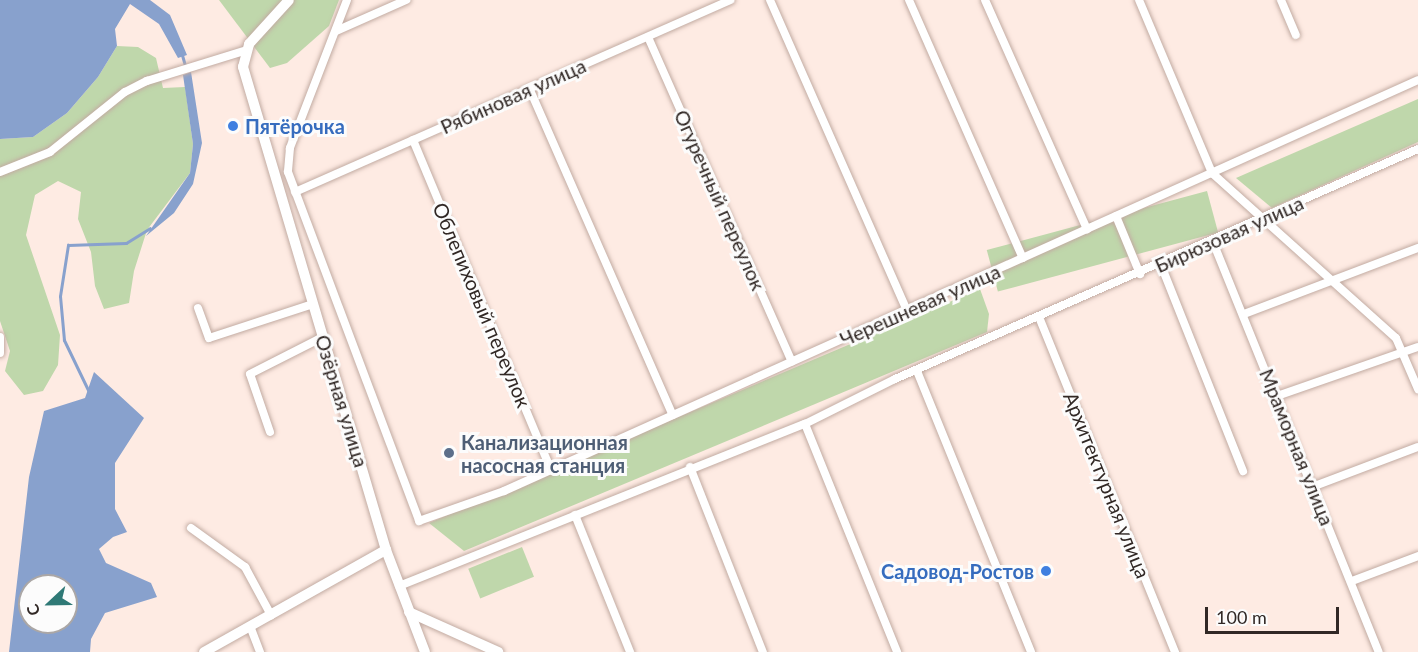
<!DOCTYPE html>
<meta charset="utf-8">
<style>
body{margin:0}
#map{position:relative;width:1418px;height:652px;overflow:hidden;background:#feebe3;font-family:Lato,sans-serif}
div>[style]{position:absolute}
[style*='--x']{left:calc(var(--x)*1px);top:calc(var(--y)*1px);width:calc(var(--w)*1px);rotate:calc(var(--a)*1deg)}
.green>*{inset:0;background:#bfd7ab;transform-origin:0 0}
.water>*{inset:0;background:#88a1cd}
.stream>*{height:3px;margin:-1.5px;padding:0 1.5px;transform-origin:1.5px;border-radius:1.5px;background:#88a1cd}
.roads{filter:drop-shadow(0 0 2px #c2aba2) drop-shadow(0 0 2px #c2aba2)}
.street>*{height:8px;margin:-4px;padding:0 4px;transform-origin:4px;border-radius:4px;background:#fff}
.secondary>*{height:10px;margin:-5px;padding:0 5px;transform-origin:5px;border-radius:5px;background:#fff}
.dots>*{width:16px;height:16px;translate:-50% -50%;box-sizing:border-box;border:3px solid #fcfcfc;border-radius:50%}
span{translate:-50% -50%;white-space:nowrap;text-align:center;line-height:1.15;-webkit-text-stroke:6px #fcfcfc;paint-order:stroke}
.street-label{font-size:20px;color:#312825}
.shop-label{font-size:20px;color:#366cbe;font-weight:700}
.left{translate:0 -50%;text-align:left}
.right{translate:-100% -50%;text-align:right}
.service-label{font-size:20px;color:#4e5e75;font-weight:700}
.north{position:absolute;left:18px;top:574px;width:60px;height:60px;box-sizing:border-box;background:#fcfcfc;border:2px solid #aba7a6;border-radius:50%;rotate:248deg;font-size:16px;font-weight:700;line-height:24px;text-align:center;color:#312825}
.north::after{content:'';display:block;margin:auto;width:21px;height:27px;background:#2f7976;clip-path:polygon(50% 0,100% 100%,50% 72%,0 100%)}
.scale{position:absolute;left:1205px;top:607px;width:134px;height:27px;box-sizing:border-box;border:3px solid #312825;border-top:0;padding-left:8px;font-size:18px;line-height:21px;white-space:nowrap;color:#312825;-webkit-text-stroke:4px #fcfcfc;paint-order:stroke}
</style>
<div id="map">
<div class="green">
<i style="clip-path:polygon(219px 0,339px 0,329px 26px,287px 63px,270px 68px)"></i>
<i style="clip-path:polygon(117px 46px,138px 47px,156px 58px,163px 88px,185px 87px,193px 144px,190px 173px,147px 230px,134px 271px,129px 303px,104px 309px,95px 286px,91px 252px,78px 219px,81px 192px,58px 181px,35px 195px,26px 235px,60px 335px,58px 365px,43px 391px,24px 395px,5px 371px,10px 351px,0 321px,0 139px,33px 137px,67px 113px,98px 77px)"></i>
<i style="clip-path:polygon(1418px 99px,1418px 142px,1272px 208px,1236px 178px)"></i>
<i style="left:1207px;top:191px;width:43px;height:228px;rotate:75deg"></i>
<i style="clip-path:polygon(980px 289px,989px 314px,987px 332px,464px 551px,429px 523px)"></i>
<i style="left:522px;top:547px;width:32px;height:58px;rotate:68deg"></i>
</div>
<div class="water">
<i style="clip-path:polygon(0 0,150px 0,170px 15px,187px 55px,178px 58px,159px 24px,130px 4px,115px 29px,117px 46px,98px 77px,67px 113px,33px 137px,0 139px)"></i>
<i style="clip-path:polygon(191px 72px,202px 143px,193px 184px,174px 213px,146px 236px,190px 173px,193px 144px,183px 75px)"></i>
<i style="clip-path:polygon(evenodd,94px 372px,144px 418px,115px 463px,115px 509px,127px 532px,113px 537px,99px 549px,106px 563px,151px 583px,157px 597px,105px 613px,91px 639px,90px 652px,9px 652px,29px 477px,44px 411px,85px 398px,94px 372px,30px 586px,66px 586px,66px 622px,30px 622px,30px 586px)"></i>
</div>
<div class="stream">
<i style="--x:182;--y:55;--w:15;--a:74"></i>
<i style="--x:89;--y:392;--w:58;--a:-115.7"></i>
<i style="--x:64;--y:340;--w:44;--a:-95.2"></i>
<i style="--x:60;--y:296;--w:52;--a:-81.1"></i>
<i style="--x:68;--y:245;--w:58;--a:-2"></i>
<i style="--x:126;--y:243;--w:28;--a:-32"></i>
</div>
<div class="roads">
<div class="street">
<i style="--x:347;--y:0;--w:159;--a:111.1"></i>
<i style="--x:290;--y:148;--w:24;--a:95"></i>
<i style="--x:288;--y:172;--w:373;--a:69.4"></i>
<i style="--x:419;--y:521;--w:90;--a:-19.4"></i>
<i style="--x:504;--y:491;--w:1002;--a:-24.21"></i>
<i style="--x:770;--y:0;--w:340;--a:66.2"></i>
<i style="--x:909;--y:0;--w:282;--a:66.2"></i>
<i style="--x:985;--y:0;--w:251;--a:66"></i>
<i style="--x:1139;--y:0;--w:188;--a:67.1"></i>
<i style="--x:1212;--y:173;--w:247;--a:41.9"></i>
<i style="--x:1396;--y:338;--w:56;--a:66.7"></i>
<i style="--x:1281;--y:0;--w:38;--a:67"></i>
<i style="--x:336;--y:31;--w:77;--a:-23.9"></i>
<i style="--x:648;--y:37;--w:355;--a:66.1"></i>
<i style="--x:530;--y:90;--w:355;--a:66.3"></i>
<i style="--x:413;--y:140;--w:358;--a:67.3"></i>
<i style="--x:0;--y:172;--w:54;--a:-21.8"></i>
<i style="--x:50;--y:152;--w:96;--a:-38.7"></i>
<i style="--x:125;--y:92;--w:25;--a:-27"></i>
<i style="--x:147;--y:81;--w:102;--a:-17.2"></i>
<i style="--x:295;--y:192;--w:476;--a:-23.8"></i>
<i style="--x:1116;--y:216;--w:63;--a:67.5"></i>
<i style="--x:1213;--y:242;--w:442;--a:68"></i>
<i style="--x:1161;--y:265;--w:222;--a:68.3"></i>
<i style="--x:198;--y:308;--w:32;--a:70"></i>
<i style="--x:209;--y:338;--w:109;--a:-18.1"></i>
<i style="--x:1244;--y:314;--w:186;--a:-20.8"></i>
<i style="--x:1039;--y:317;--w:362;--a:67.9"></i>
<i style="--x:0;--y:337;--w:16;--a:90"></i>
<i style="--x:917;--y:371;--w:303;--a:67.9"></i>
<i style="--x:1277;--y:396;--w:149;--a:-19.2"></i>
<i style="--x:805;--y:424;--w:246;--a:68"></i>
<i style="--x:270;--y:432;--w:61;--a:-109"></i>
<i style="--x:250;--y:374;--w:82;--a:-26.9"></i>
<i style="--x:690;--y:467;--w:199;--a:68.5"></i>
<i style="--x:1312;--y:487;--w:113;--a:-20.7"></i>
<i style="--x:575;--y:515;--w:148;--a:68.1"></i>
<i style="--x:191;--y:528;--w:67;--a:35.8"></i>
<i style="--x:245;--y:567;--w:55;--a:61.6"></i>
<i style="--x:1352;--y:581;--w:71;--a:-20.7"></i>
<i style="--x:399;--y:586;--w:437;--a:-21.8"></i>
<i style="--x:805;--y:424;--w:101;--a:-26.6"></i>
<i style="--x:895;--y:379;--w:571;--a:-23.74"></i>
<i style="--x:250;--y:626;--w:28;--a:69"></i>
</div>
<div class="secondary">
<i style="--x:386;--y:550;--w:109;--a:69.1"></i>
<i style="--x:409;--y:612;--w:98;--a:24.2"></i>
<i style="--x:204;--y:652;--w:209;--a:-29.3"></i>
<i style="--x:386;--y:550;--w:504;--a:-106.49"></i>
<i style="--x:243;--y:67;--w:24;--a:-75"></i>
<i style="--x:249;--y:44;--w:59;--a:-47.7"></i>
</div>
</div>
<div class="dots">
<i style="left:233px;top:126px;background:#3f7fe0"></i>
<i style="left:449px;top:453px;background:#5c6f8a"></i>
<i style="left:1046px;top:571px;background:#3f7fe0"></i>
</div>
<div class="street-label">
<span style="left:513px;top:96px;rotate:-24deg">Рябиновая улица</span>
<span style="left:720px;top:200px;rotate:66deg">Огуречный переулок</span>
<span style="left:1229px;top:234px;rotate:-24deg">Бирюзовая улица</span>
<span style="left:482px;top:305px;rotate:67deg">Облепиховый переулок</span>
<span style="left:920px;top:305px;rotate:-24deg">Черешневая улица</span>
<span style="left:342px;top:401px;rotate:73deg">Озёрная улица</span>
<span style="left:1297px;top:447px;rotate:68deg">Мраморная улица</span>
<span style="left:1107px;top:485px;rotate:68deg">Архитектурная улица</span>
</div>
<div class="shop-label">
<span class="left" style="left:245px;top:126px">Пятёрочка</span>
<span class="right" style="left:1034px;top:571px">Садовод-Ростов</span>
</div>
<div class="service-label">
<span class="left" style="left:461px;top:454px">Канализационная<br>насосная станция</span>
</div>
<div class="north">С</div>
<div class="scale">100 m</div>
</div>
